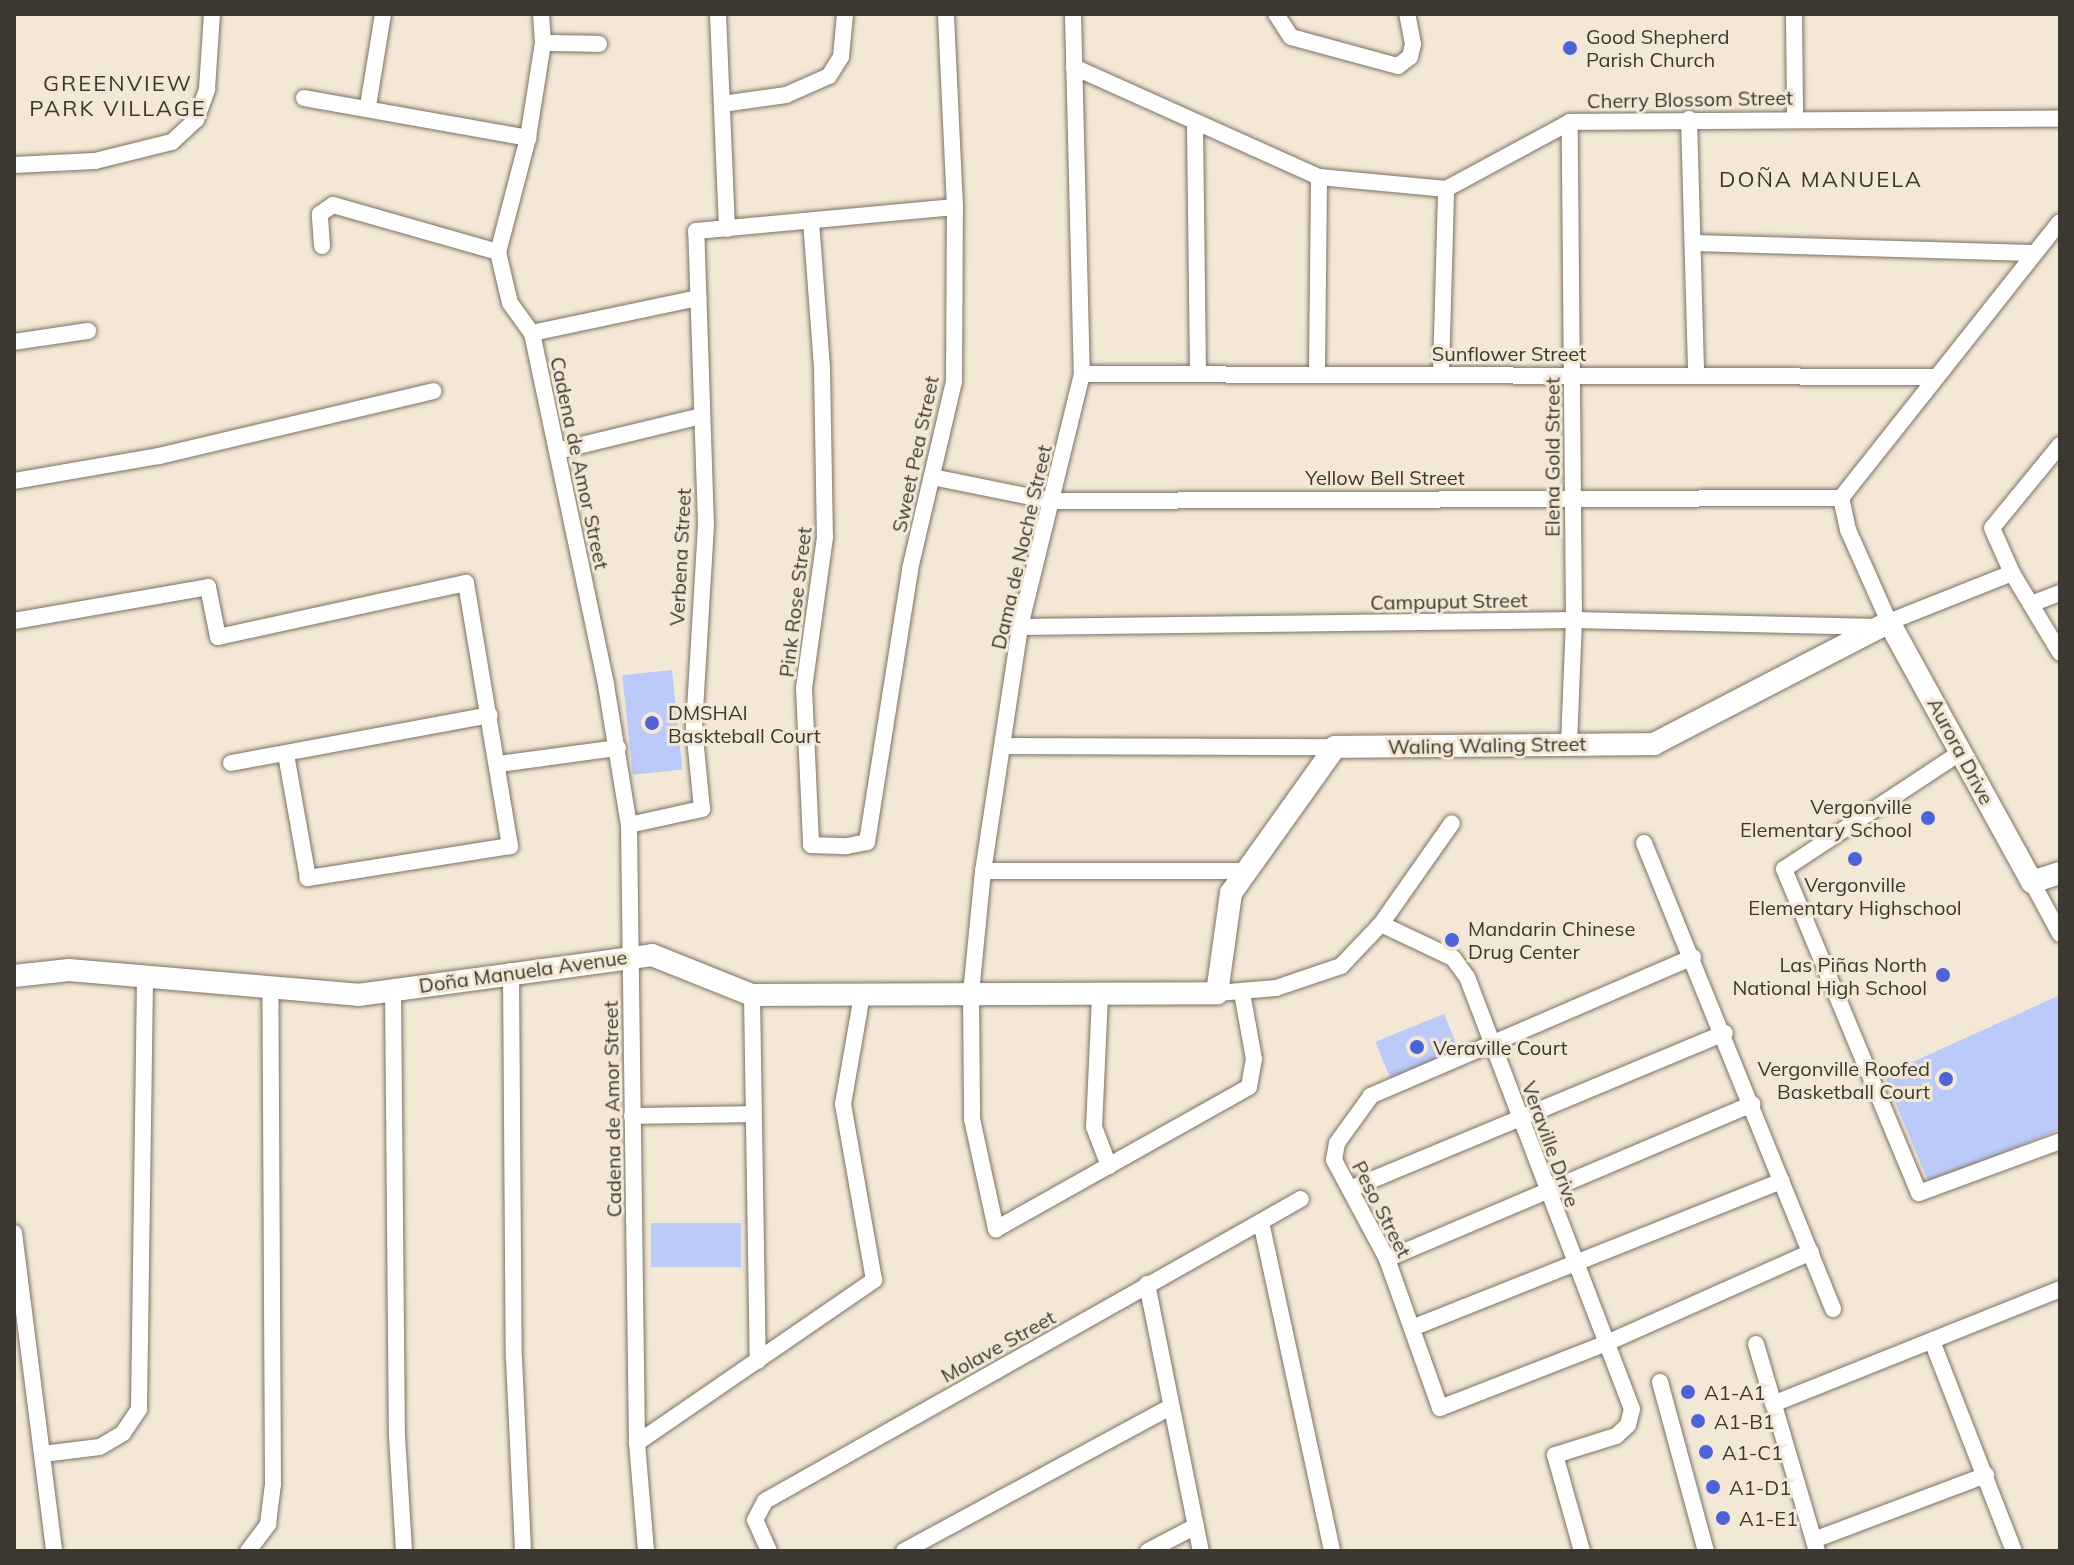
<!DOCTYPE html>
<meta charset="utf-8">
<style>
body{margin:0}
#map{position:relative;width:2074px;height:1565px;overflow:hidden;background:#f3e7d6;font-family:Mulish,sans-serif}
div>[style]{position:absolute}
[style*='--x']{left:calc(var(--x)*1px);top:calc(var(--y)*1px);width:calc(var(--w)*1px);rotate:calc(var(--a)*1deg)}
.green>*{inset:0;background:#bccaf9;transform-origin:0 0}
.roads{filter:drop-shadow(0 0 2px #7c7162) drop-shadow(0 0 2px #7c7162)}
.minor>*{height:16px;margin:-8px;padding:0 8px;transform-origin:8px;border-radius:8px;background:#fff}
.tertiary>*{height:22px;margin:-11px;padding:0 11px;transform-origin:11px;border-radius:11px;background:#fff}
.dots>*{width:22px;height:22px;translate:-50% -50%;box-sizing:border-box;border:4px solid #f3e7d6;border-radius:50%}
span{translate:-50% -50%;white-space:nowrap;text-align:center;line-height:1.15;-webkit-text-stroke:6px #f3e7d6;paint-order:stroke}
.poi-label{font-size:20px;color:#3c3731}
.left{translate:0 -50%;text-align:left}
.right{translate:-100% -50%;text-align:right}
.street-label{font-size:20px;color:#3c3731}
.neighbourhood-label{font-size:22px;color:#3c3731;letter-spacing:2px}
.frame{position:absolute;inset:0;border:16px solid #3c3731;pointer-events:none}
</style>
<div id="map">
<div class="green">
<i style="left:672px;top:670px;width:100px;height:50px;rotate:84deg"></i>
<i style="clip-path:polygon(2060px 995px,2060px 1129px,1929px 1183px,1884px 1075px)"></i>
<i style="left:1444px;top:1014px;width:41px;height:74px;rotate:68deg"></i>
<i style="left:651px;top:1223px;width:90px;height:44px"></i>
</div>
<div class="roads">
<div class="minor">
<i style="--x:541;--y:14;--w:29;--a:86"></i>
<i style="--x:543;--y:43;--w:96;--a:99"></i>
<i style="--x:528;--y:138;--w:118;--a:104.7"></i>
<i style="--x:498;--y:252;--w:52;--a:76.8"></i>
<i style="--x:510;--y:303;--w:37;--a:54"></i>
<i style="--x:532;--y:333;--w:360;--a:78.1"></i>
<i style="--x:606;--y:685;--w:142;--a:80.7"></i>
<i style="--x:629;--y:825;--w:618;--a:89.26"></i>
<i style="--x:637;--y:1443;--w:108;--a:85.2"></i>
<i style="--x:718;--y:14;--w:215;--a:87.6"></i>
<i style="--x:1073;--y:14;--w:360;--a:88.6"></i>
<i style="--x:1082;--y:374;--w:260;--a:103.8"></i>
<i style="--x:1020;--y:627;--w:247;--a:98.6"></i>
<i style="--x:983;--y:871;--w:124;--a:95.6"></i>
<i style="--x:971;--y:994;--w:125;--a:89.5"></i>
<i style="--x:972;--y:1119;--w:113;--a:77.7"></i>
<i style="--x:996;--y:1229;--w:290;--a:-29.3"></i>
<i style="--x:1249;--y:1087;--w:28;--a:-80"></i>
<i style="--x:1254;--y:1059;--w:67;--a:-100.3"></i>
<i style="--x:1276;--y:14;--w:27;--a:57"></i>
<i style="--x:1291;--y:37;--w:111;--a:15.2"></i>
<i style="--x:1398;--y:66;--w:15;--a:-37"></i>
<i style="--x:1410;--y:57;--w:13;--a:-77"></i>
<i style="--x:1413;--y:44;--w:31;--a:-101"></i>
<i style="--x:1794;--y:14;--w:103;--a:89.4"></i>
<i style="--x:543;--y:43;--w:56;--a:1"></i>
<i style="--x:1074;--y:67;--w:269;--a:24.2"></i>
<i style="--x:1319;--y:177;--w:128;--a:5.4"></i>
<i style="--x:1446;--y:189;--w:141;--a:-28.4"></i>
<i style="--x:1570;--y:122;--w:490;--a:-0.4"></i>
<i style="--x:304;--y:98;--w:228;--a:10.1"></i>
<i style="--x:722;--y:104;--w:65;--a:-8"></i>
<i style="--x:786;--y:95;--w:47;--a:-23.8"></i>
<i style="--x:829;--y:76;--w:22;--a:-58"></i>
<i style="--x:841;--y:57;--w:43;--a:-84.7"></i>
<i style="--x:368;--y:106;--w:93;--a:-80.7"></i>
<i style="--x:1689;--y:119;--w:254;--a:88.4"></i>
<i style="--x:1195;--y:126;--w:246;--a:89.3"></i>
<i style="--x:14;--y:165;--w:81;--a:-2.8"></i>
<i style="--x:95;--y:161;--w:79;--a:-13.9"></i>
<i style="--x:172;--y:142;--w:33;--a:-43"></i>
<i style="--x:196;--y:120;--w:33;--a:-70"></i>
<i style="--x:207;--y:89;--w:75;--a:-86.2"></i>
<i style="--x:811;--y:221;--w:147;--a:85.7"></i>
<i style="--x:822;--y:368;--w:169;--a:89"></i>
<i style="--x:825;--y:537;--w:152;--a:97.9"></i>
<i style="--x:804;--y:688;--w:157;--a:87.4"></i>
<i style="--x:811;--y:845;--w:36;--a:2"></i>
<i style="--x:847;--y:846;--w:20;--a:-11"></i>
<i style="--x:867;--y:842;--w:276;--a:-81"></i>
<i style="--x:910;--y:569;--w:192;--a:-76.8"></i>
<i style="--x:954;--y:382;--w:175;--a:-89.7"></i>
<i style="--x:955;--y:207;--w:193;--a:-92.7"></i>
<i style="--x:1694;--y:243;--w:338;--a:1.7"></i>
<i style="--x:322;--y:246;--w:32;--a:-94"></i>
<i style="--x:320;--y:214;--w:16;--a:-35"></i>
<i style="--x:333;--y:205;--w:172;--a:15.9"></i>
<i style="--x:532;--y:333;--w:170;--a:-11.9"></i>
<i style="--x:14;--y:342;--w:75;--a:-8.5"></i>
<i style="--x:1317;--y:371;--w:194;--a:-89.4"></i>
<i style="--x:1441;--y:373;--w:184;--a:-88.4"></i>
<i style="--x:1082;--y:374;--w:854;--a:0.2"></i>
<i style="--x:2060;--y:445;--w:107;--a:129.3"></i>
<i style="--x:1992;--y:528;--w:49;--a:66"></i>
<i style="--x:2012;--y:573;--w:93;--a:59"></i>
<i style="--x:557;--y:451;--w:149;--a:-13.6"></i>
<i style="--x:932;--y:477;--w:121;--a:11.4"></i>
<i style="--x:1051;--y:501;--w:790;--a:-0.22"></i>
<i style="--x:14;--y:481;--w:147;--a:-9.8"></i>
<i style="--x:159;--y:456;--w:282;--a:-13.3"></i>
<i style="--x:2012;--y:573;--w:132;--a:158.3"></i>
<i style="--x:1889;--y:622;--w:101;--a:-114"></i>
<i style="--x:1848;--y:530;--w:33;--a:-102"></i>
<i style="--x:1841;--y:498;--w:352;--a:-51.6"></i>
<i style="--x:2031;--y:604;--w:31;--a:-21"></i>
<i style="--x:14;--y:621;--w:197;--a:-9.9"></i>
<i style="--x:208;--y:587;--w:51;--a:78.7"></i>
<i style="--x:218;--y:637;--w:254;--a:-12.3"></i>
<i style="--x:466;--y:583;--w:267;--a:80.5"></i>
<i style="--x:510;--y:846;--w:205;--a:171"></i>
<i style="--x:308;--y:878;--w:126;--a:-100.1"></i>
<i style="--x:1020;--y:627;--w:554;--a:-0.72"></i>
<i style="--x:1574;--y:620;--w:304;--a:1.3"></i>
<i style="--x:1569;--y:744;--w:124;--a:-87.7"></i>
<i style="--x:1574;--y:620;--w:498;--a:-90.5"></i>
<i style="--x:1006;--y:746;--w:329;--a:0.2"></i>
<i style="--x:1961;--y:752;--w:212;--a:146.5"></i>
<i style="--x:1784;--y:869;--w:351;--a:67.4"></i>
<i style="--x:1919;--y:1193;--w:150;--a:-20.2"></i>
<i style="--x:231;--y:763;--w:263;--a:-10.5"></i>
<i style="--x:499;--y:764;--w:120;--a:-7.7"></i>
<i style="--x:629;--y:825;--w:75;--a:-12.4"></i>
<i style="--x:702;--y:809;--w:82;--a:-95.6"></i>
<i style="--x:694;--y:727;--w:202;--a:-86.6"></i>
<i style="--x:706;--y:525;--w:294;--a:-91.9"></i>
<i style="--x:696;--y:231;--w:260;--a:-5.3"></i>
<i style="--x:1644;--y:843;--w:503;--a:67.92"></i>
<i style="--x:983;--y:871;--w:261;--a:0"></i>
<i style="--x:2032;--y:882;--w:59;--a:61.7"></i>
<i style="--x:1381;--y:924;--w:80;--a:25.3"></i>
<i style="--x:1453;--y:958;--w:24;--a:54"></i>
<i style="--x:1467;--y:977;--w:462;--a:69.1"></i>
<i style="--x:1632;--y:1409;--w:16;--a:104"></i>
<i style="--x:1628;--y:1425;--w:16;--a:137"></i>
<i style="--x:1616;--y:1436;--w:64;--a:162.7"></i>
<i style="--x:1555;--y:1455;--w:100;--a:74.3"></i>
<i style="--x:1693;--y:957;--w:351;--a:156.7"></i>
<i style="--x:1371;--y:1096;--w:58;--a:125.9"></i>
<i style="--x:1337;--y:1143;--w:17;--a:100"></i>
<i style="--x:1334;--y:1160;--w:112;--a:61.8"></i>
<i style="--x:1387;--y:1259;--w:158;--a:70.4"></i>
<i style="--x:1440;--y:1408;--w:181;--a:-21.3"></i>
<i style="--x:1609;--y:1342;--w:221;--a:-24"></i>
<i style="--x:511;--y:971;--w:388;--a:89.6"></i>
<i style="--x:514;--y:1359;--w:192;--a:87.3"></i>
<i style="--x:393;--y:990;--w:446;--a:89.5"></i>
<i style="--x:397;--y:1436;--w:115;--a:86.5"></i>
<i style="--x:1217;--y:993;--w:59;--a:-4.8"></i>
<i style="--x:1276;--y:988;--w:69;--a:-18.7"></i>
<i style="--x:1341;--y:966;--w:58;--a:-46.4"></i>
<i style="--x:1381;--y:924;--w:123;--a:-54.9"></i>
<i style="--x:752;--y:995;--w:366;--a:89.1"></i>
<i style="--x:1100;--y:996;--w:131;--a:92.6"></i>
<i style="--x:1094;--y:1127;--w:42;--a:69"></i>
<i style="--x:632;--y:1116;--w:121;--a:-0.9"></i>
<i style="--x:1350;--y:1189;--w:406;--a:-22.6"></i>
<i style="--x:1261;--y:1222;--w:337;--a:77.8"></i>
<i style="--x:14;--y:1233;--w:321;--a:82.8"></i>
<i style="--x:1387;--y:1259;--w:397;--a:-23"></i>
<i style="--x:1147;--y:1284;--w:272;--a:78.6"></i>
<i style="--x:1412;--y:1328;--w:398;--a:-21.7"></i>
<i style="--x:1932;--y:1341;--w:225;--a:68.7"></i>
<i style="--x:1756;--y:1344;--w:216;--a:73.6"></i>
<i style="--x:1660;--y:1382;--w:175;--a:74.8"></i>
<i style="--x:1773;--y:1404;--w:309;--a:-21.8"></i>
<i style="--x:637;--y:1443;--w:288;--a:-34.5"></i>
<i style="--x:874;--y:1280;--w:179;--a:-100"></i>
<i style="--x:843;--y:1104;--w:111;--a:-80.1"></i>
<i style="--x:43;--y:1454;--w:57;--a:-7"></i>
<i style="--x:100;--y:1447;--w:27;--a:-31"></i>
<i style="--x:123;--y:1433;--w:29;--a:-56"></i>
<i style="--x:139;--y:1409;--w:431;--a:-89.2"></i>
<i style="--x:1814;--y:1540;--w:184;--a:-20.7"></i>
<i style="--x:248;--y:1551;--w:34;--a:-53"></i>
<i style="--x:268;--y:1524;--w:40;--a:-82.9"></i>
<i style="--x:273;--y:1484;--w:494;--a:-90.3"></i>
<i style="--x:769;--y:1551;--w:34;--a:-114"></i>
<i style="--x:755;--y:1520;--w:21;--a:-62"></i>
<i style="--x:765;--y:1501;--w:615;--a:-29.4"></i>
<i style="--x:904;--y:1551;--w:302;--a:-28.4"></i>
<i style="--x:1148;--y:1551;--w:54;--a:-27.5"></i>
</div>
<div class="tertiary">
<i style="--x:14;--y:976;--w:55;--a:-6.2"></i>
<i style="--x:69;--y:970;--w:290;--a:4.9"></i>
<i style="--x:358;--y:995;--w:297;--a:-7.7"></i>
<i style="--x:652;--y:955;--w:108;--a:21.8"></i>
<i style="--x:752;--y:995;--w:465;--a:-0.2"></i>
<i style="--x:1217;--y:993;--w:101;--a:-82"></i>
<i style="--x:1231;--y:893;--w:179;--a:-54.5"></i>
<i style="--x:1335;--y:747;--w:319;--a:-0.5"></i>
<i style="--x:1654;--y:744;--w:265;--a:-27.4"></i>
<i style="--x:1889;--y:622;--w:297;--a:61.2"></i>
<i style="--x:2032;--y:882;--w:29;--a:-18"></i>
</div>
</div>
<div class="dots">
<i style="left:1570px;top:48px;background:#4f63d8"></i>
<i style="left:652px;top:723px;background:#4f63d8"></i>
<i style="left:1928px;top:818px;background:#4f63d8"></i>
<i style="left:1855px;top:859px;background:#4f63d8"></i>
<i style="left:1452px;top:940px;background:#4f63d8"></i>
<i style="left:1943px;top:975px;background:#4f63d8"></i>
<i style="left:1417px;top:1047px;background:#4f63d8"></i>
<i style="left:1946px;top:1079px;background:#4f63d8"></i>
<i style="left:1688px;top:1392px;background:#4f63d8"></i>
<i style="left:1698px;top:1421px;background:#4f63d8"></i>
<i style="left:1706px;top:1452px;background:#4f63d8"></i>
<i style="left:1713px;top:1487px;background:#4f63d8"></i>
<i style="left:1723px;top:1518px;background:#4f63d8"></i>
</div>
<div class="poi-label">
<span class="left" style="left:1586px;top:48px">Good Shepherd<br>Parish Church</span>
<span class="left" style="left:668px;top:724px">DMSHAI<br>Baskteball Court</span>
<span class="right" style="left:1912px;top:818px">Vergonville<br>Elementary School</span>
<span style="left:1855px;top:896px">Vergonville<br>Elementary Highschool</span>
<span class="left" style="left:1468px;top:940px">Mandarin Chinese<br>Drug Center</span>
<span class="right" style="left:1927px;top:976px">Las Piñas North<br>National High School</span>
<span class="left" style="left:1433px;top:1047px">Veraville Court</span>
<span class="right" style="left:1930px;top:1080px">Vergonville Roofed<br>Basketball Court</span>
<span class="left" style="left:1704px;top:1392px">A1-A1</span>
<span class="left" style="left:1714px;top:1421px">A1-B1</span>
<span class="left" style="left:1722px;top:1452px">A1-C1</span>
<span class="left" style="left:1729px;top:1487px">A1-D1</span>
<span class="left" style="left:1739px;top:1518px">A1-E1</span>
</div>
<div class="street-label">
<span style="left:1690px;top:99px;rotate:-1deg">Cherry Blossom Street</span>
<span style="left:1509px;top:353px">Sunflower Street</span>
<span style="left:915px;top:454px;rotate:-78deg">Sweet Pea Street</span>
<span style="left:1552px;top:457px;rotate:-90deg">Elena Gold Street</span>
<span style="left:580px;top:463px;rotate:78deg">Cadena de Amor Street</span>
<span style="left:1385px;top:477px">Yellow Bell Street</span>
<span style="left:1021px;top:547px;rotate:-77deg">Dama de Noche Street</span>
<span style="left:680px;top:557px;rotate:-87deg">Verbena Street</span>
<span style="left:1449px;top:601px;rotate:-1deg">Campuput Street</span>
<span style="left:795px;top:602px;rotate:-83deg">Pink Rose Street</span>
<span style="left:1487px;top:745px;rotate:-1deg">Waling Waling Street</span>
<span style="left:1961px;top:751px;rotate:62deg">Aurora Drive</span>
<span style="left:523px;top:971px;rotate:-8deg">Doña Manuela Avenue</span>
<span style="left:612px;top:1109px;rotate:-91deg">Cadena de Amor Street</span>
<span style="left:1551px;top:1144px;rotate:70deg">Veraville Drive</span>
<span style="left:1382px;top:1209px;rotate:63deg">Peso Street</span>
<span style="left:998px;top:1346px;rotate:-29deg">Molave Street</span>
</div>
<div class="neighbourhood-label">
<span style="left:118px;top:96px">GREENVIEW<br>PARK VILLAGE</span>
<span style="left:1821px;top:180px">DOÑA MANUELA</span>
</div>
<div class="frame"></div>
</div>
